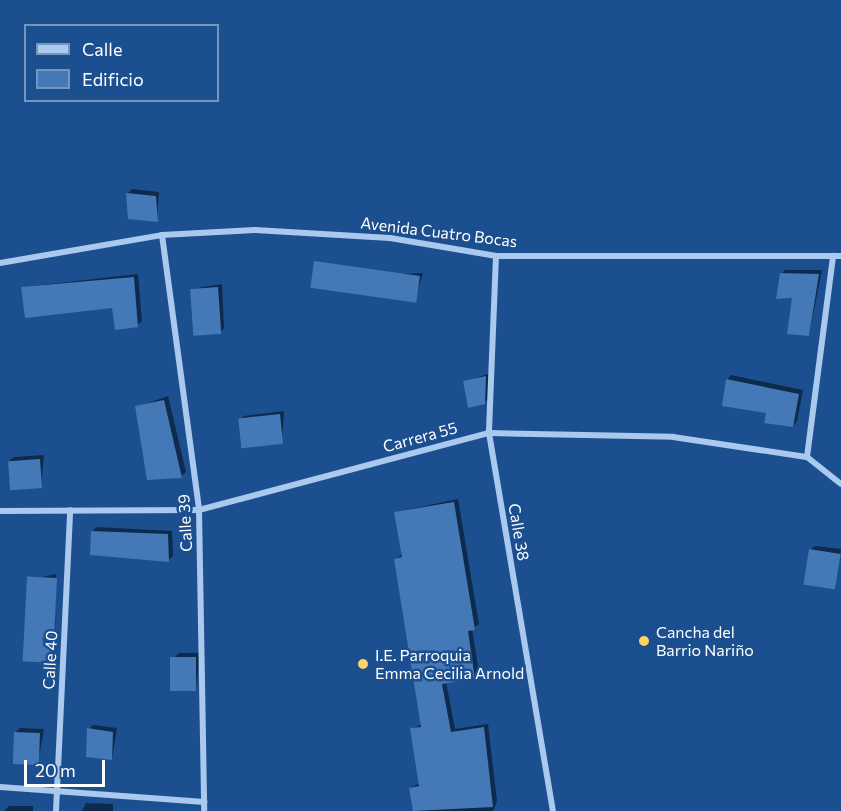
<!DOCTYPE html>
<meta charset="utf-8">
<style>
body{margin:0}
#map{position:relative;width:841px;height:811px;overflow:hidden;background:#1b4f8f;font-family:Commissioner,sans-serif}
div>[style]{position:absolute}
[style*='--x']{left:calc(var(--x)*1px);top:calc(var(--y)*1px);width:calc(var(--w)*1px);rotate:calc(var(--a)*1deg)}
.shadow>*{inset:0;background:#0007}
.building>*{inset:0;background:#4478b7;transform-origin:0 0}
.minor>*{height:6px;margin:-3px;padding:0 3px;transform-origin:3px;border-radius:3px;background:#a9c9ee}
.dots>*{width:16px;height:16px;translate:-50% -50%;box-sizing:border-box;border:3px solid #1b4f8f;border-radius:50%}
span{translate:-50% -50%;white-space:nowrap;text-align:center;line-height:1.15;-webkit-text-stroke:5px #1b4f8f;paint-order:stroke}
.street-label{font-size:16px;color:#fff}
.poi-label{font-size:16px;color:#fff}
.left{translate:0 -50%;text-align:left}
.legend{position:absolute;left:24px;top:24px;width:195px;height:78px;box-sizing:border-box;background:#1b4f8f;border:2px solid #7695bc;margin:0;padding:8px 10px;list-style:none;font-size:18px;color:#fff}
.legend li{display:flex;align-items:center;gap:12px;height:30px}
.legend b{width:30px;border:2px solid #7695bc}
.scale{position:absolute;left:24px;top:760px;width:81px;height:27px;box-sizing:border-box;border:3px solid #fff;border-top:0;padding-left:8px;font-size:18px;line-height:21px;white-space:nowrap;color:#fff;-webkit-text-stroke:4px #1b4f8f;paint-order:stroke}
</style>
<div id="map">
<div class="shadow">
<i style="clip-path:polygon(132px 189px,159px 192px,157px 220px,128px 193px)"></i>
<i style="clip-path:polygon(785px 270px,822px 270px,809px 335px,781px 274px)"></i>
<i style="clip-path:polygon(423px 273px,415px 301px,315px 282px,319px 278px)"></i>
<i style="clip-path:polygon(138px 274px,142px 321px,137px 325px,113px 306px,23px 287px)"></i>
<i style="clip-path:polygon(222px 284px,224px 328px,220px 333px,191px 289px)"></i>
<i style="clip-path:polygon(490px 373px,489px 398px,484px 403px,465px 382px)"></i>
<i style="clip-path:polygon(731px 375px,803px 390px,797px 421px,793px 426px,768px 412px,727px 380px)"></i>
<i style="clip-path:polygon(168px 396px,186px 472px,181px 476px,137px 407px)"></i>
<i style="clip-path:polygon(284px 411px,282px 442px,240px 420px,244px 416px)"></i>
<i style="clip-path:polygon(44px 455px,41px 486px,9px 461px,14px 457px)"></i>
<i style="clip-path:polygon(458px 499px,479px 624px,472px 629px,479px 673px,446px 682px,455px 729px,488px 724px,497px 801px,493px 811px,414px 811px,410px 788px,420px 783px,412px 729px,422px 724px,396px 559px,403px 554px,396px 512px)"></i>
<i style="clip-path:polygon(97px 527px,172px 531px,173px 556px,168px 560px,92px 531px)"></i>
<i style="clip-path:polygon(815px 546px,841px 549px,835px 590px,810px 550px)"></i>
<i style="clip-path:polygon(56px 574px,51px 659px,61px 574px,51px 662px,29px 580px)"></i>
<i style="clip-path:polygon(179px 653px,200px 653px,196px 689px,175px 657px)"></i>
<i style="clip-path:polygon(93px 725px,117px 728px,112px 759px,89px 729px)"></i>
<i style="clip-path:polygon(20px 728px,44px 729px,38px 763px,16px 732px)"></i>
<i style="clip-path:polygon(86px 803px,113px 804px,113px 811px,82px 811px)"></i>
<i style="clip-path:polygon(9px 806px,33px 806px,33px 811px,4px 811px)"></i>
</div>
<div class="building">
<i style="clip-path:polygon(126px 193px,156px 196px,158px 222px,128px 219px)"></i>
<i style="clip-path:polygon(780px 273px,819px 274px,809px 336px,787px 334px,792px 298px,776px 299px)"></i>
<i style="left:420px;top:276px;width:27px;height:107px;rotate:98deg"></i>
<i style="clip-path:polygon(134px 277px,138px 327px,115px 330px,112px 308px,25px 318px,21px 287px)"></i>
<i style="left:218px;top:287px;width:47px;height:28px;rotate:86deg"></i>
<i style="clip-path:polygon(486px 376px,485px 404px,468px 408px,463px 381px)"></i>
<i style="clip-path:polygon(726px 379px,799px 394px,793px 427px,764px 423px,766px 413px,722px 406px)"></i>
<i style="clip-path:polygon(164px 400px,182px 478px,147px 480px,135px 406px)"></i>
<i style="left:280px;top:414px;width:30px;height:42px;rotate:84deg"></i>
<i style="left:40px;top:459px;width:29px;height:32px;rotate:86deg"></i>
<i style="clip-path:polygon(454px 502px,475px 630px,468px 631px,475px 679px,442px 684px,451px 732px,484px 727px,493px 807px,413px 811px,409px 788px,419px 786px,410px 728px,421px 727px,394px 559px,402px 557px,394px 512px)"></i>
<i style="clip-path:polygon(91px 531px,168px 534px,169px 562px,90px 555px)"></i>
<i style="left:809px;top:549px;width:32px;height:36px;rotate:9deg"></i>
<i style="left:57px;top:578px;width:85px;height:30px;rotate:93deg"></i>
<i style="left:170px;top:657px;width:26px;height:34px"></i>
<i style="clip-path:polygon(87px 728px,113px 732px,112px 760px,86px 757px)"></i>
<i style="left:14px;top:732px;width:26px;height:32px;rotate:2deg"></i>
</div>
<div class="minor">
<i style="--x:162;--y:235;--w:277;--a:82.3"></i>
<i style="--x:199;--y:510;--w:301;--a:89"></i>
<i style="--x:496;--y:256;--w:177;--a:92.3"></i>
<i style="--x:489;--y:433;--w:383;--a:80.4"></i>
<i style="--x:0;--y:263;--w:164;--a:-9.8"></i>
<i style="--x:162;--y:235;--w:93;--a:-3.1"></i>
<i style="--x:255;--y:230;--w:135;--a:3.4"></i>
<i style="--x:390;--y:238;--w:108;--a:9.6"></i>
<i style="--x:496;--y:256;--w:345;--a:0"></i>
<i style="--x:807;--y:457;--w:203;--a:-82.6"></i>
<i style="--x:0;--y:511;--w:199;--a:-0.3"></i>
<i style="--x:199;--y:510;--w:300;--a:-14.9"></i>
<i style="--x:489;--y:433;--w:184;--a:1.2"></i>
<i style="--x:673;--y:437;--w:135;--a:8.5"></i>
<i style="--x:807;--y:457;--w:43;--a:38.5"></i>
<i style="--x:0;--y:787;--w:205;--a:4.2"></i>
<i style="--x:56;--y:811;--w:301;--a:-87.3"></i>
</div>
<div class="dots">
<i style="left:644px;top:641px;background:#ffd166"></i>
<i style="left:363px;top:664px;background:#ffd166"></i>
</div>
<div class="street-label">
<span style="left:439px;top:232px;rotate:7deg">Avenida Cuatro Bocas</span>
<span style="left:420px;top:437px;rotate:-15deg">Carrera 55</span>
<span style="left:185px;top:523px;rotate:-93deg">Calle 39</span>
<span style="left:519px;top:532px;rotate:80deg">Calle 38</span>
<span style="left:50px;top:660px;rotate:-87deg">Calle 40</span>
</div>
<div class="poi-label">
<span class="left" style="left:656px;top:641px">Cancha del<br>Barrio Nariño</span>
<span class="left" style="left:375px;top:664px">I.E. Parroquia<br>Emma Cecilia Arnold</span>
</div>
<ul class="legend">
<li><b style="height:8px;background:#a9c9ee"></b>Calle</li>
<li><b style="height:16px;background:#4478b7"></b>Edificio</li>
</ul>
<div class="scale">20 m</div>
</div>
